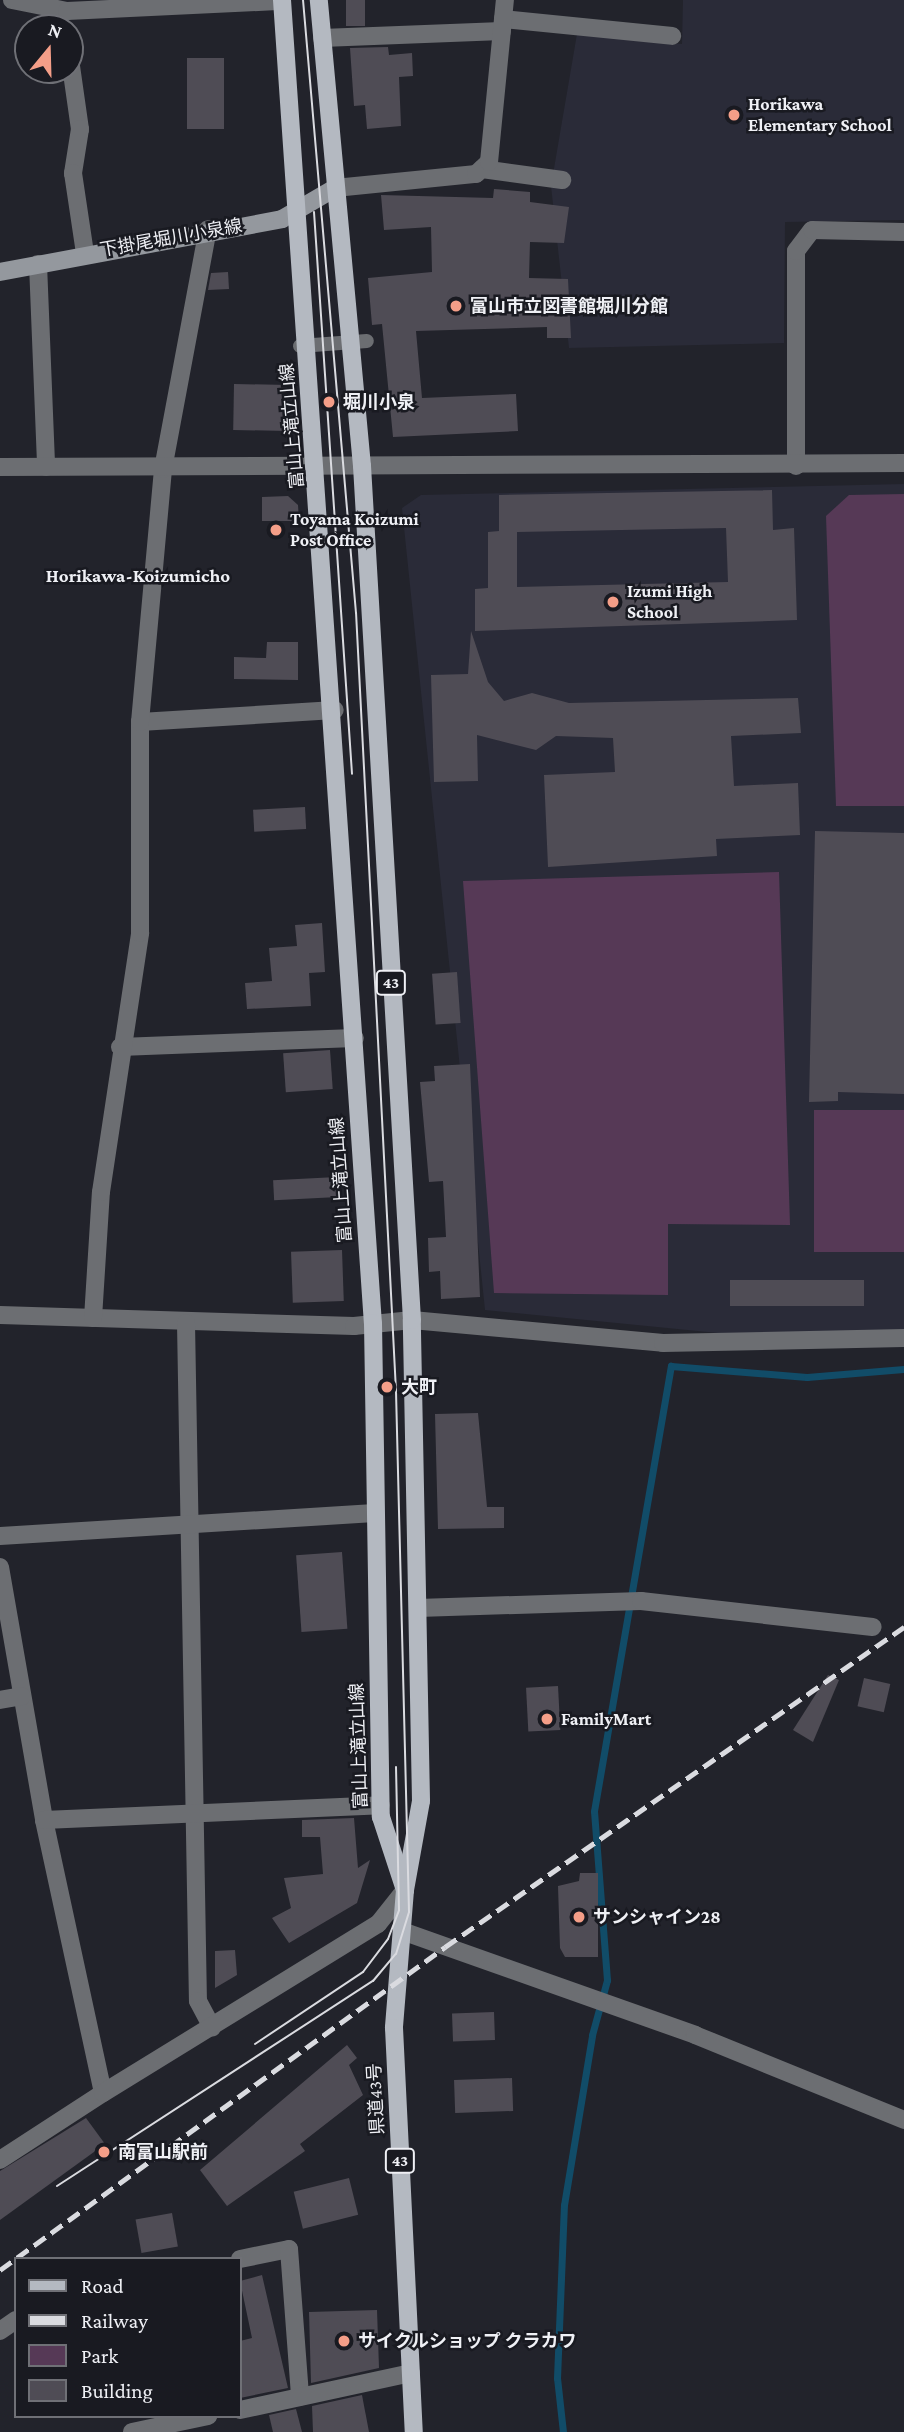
<!DOCTYPE html>
<meta charset="utf-8">
<style>
body{margin:0}
#map{position:relative;width:904px;height:2432px;overflow:hidden;background:#22232b;font-family:"Crimson Pro","Noto Sans JP",serif}
div>[style]{position:absolute}
[style*='--x']{left:calc(var(--x)*1px);top:calc(var(--y)*1px);width:calc(var(--w)*1px);rotate:calc(var(--a)*1deg)}
.built>*{inset:0;background:#2a2b38}
.green>*{inset:0;background:#563956;transform-origin:0 0}
.stream>*{height:7px;margin:-3.5px;padding:0 3.5px;transform-origin:3.5px;border-radius:3.5px;background:#114c68}
.building>*{inset:0;background:#4f4c55;transform-origin:0 0}
.pedestrian>*{height:14px;margin:-7px;padding:0 7px;transform-origin:7px;border-radius:7px;background:#6c6e72}
.minor>*{height:18px;margin:-9px;padding:0 9px;transform-origin:9px;border-radius:9px;background:#6c6e72}
.tertiary>*{height:18px;margin:-9px;padding:0 9px;transform-origin:9px;border-radius:9px;background:#6c6e72}
.secondary>*{height:18px;margin:-9px;padding:0 9px;transform-origin:9px;border-radius:9px;background:#94989e}
.primary>*{height:18px;margin:-9px;padding:0 9px;transform-origin:9px;border-radius:9px;background:#b4b9c1}
.tram>*{height:2px;margin:-1px;padding:0 1px;transform-origin:1px;border-radius:1px;background:#dadbe0}
.rail>*{height:5px;margin-top:-2.5px;transform-origin:0;background:repeating-linear-gradient(90deg,#dadbe0 0 14px,transparent 0 21px)}
.dots>*{width:19px;height:19px;translate:-50% -50%;box-sizing:border-box;border:4px solid #191a21;border-radius:50%}
span{translate:-50% -50%;white-space:nowrap;text-align:center;line-height:1.15;-webkit-text-stroke:5px #191a21;paint-order:stroke}
.shield-label span{padding:2px 5px;background:#191a21;border:2px solid;border-radius:5px;-webkit-text-stroke-width:0}
.shield-label{font-size:16px;color:#eff0f5;font-weight:700}
.poi-label{font-size:18px;color:#eff0f5;font-weight:700}
.left{translate:0 -50%;text-align:left}
.street-label{font-size:18px;color:#eff0f5}
.neighbourhood-label{font-size:19px;color:#eff0f5;font-weight:700}
.legend{position:absolute;left:14px;top:2257px;width:228px;height:161px;box-sizing:border-box;background:#191a21;border:2px solid #6f7076;margin:0;padding:9px 12px;list-style:none;font-size:21px;color:#eff0f5}
.legend li{display:flex;align-items:center;gap:14px;height:35px}
.legend b{width:35px;border:2px solid #6f7076}
.north{position:absolute;left:14px;top:14px;width:70px;height:70px;box-sizing:border-box;background:#191a21;border:2px solid #6f7076;border-radius:50%;rotate:19deg;font-size:19px;font-weight:700;line-height:28px;text-align:center;color:#eff0f5}
.north::after{content:'';display:block;margin:auto;width:24px;height:32px;background:#f49e88;clip-path:polygon(50% 0,100% 100%,50% 72%,0 100%)}
</style>
<div id="map">
<div class="built">
<i style="clip-path:polygon(683px 0,904px 0,904px 220px,785px 222px,784px 343px,569px 348px,551px 186px,577px 34px,682px 44px)"></i>
<i style="clip-path:polygon(904px 484px,904px 1332px,728px 1334px,485px 1310px,402px 508px,421px 495px)"></i>
</div>
<div class="green">
<i style="clip-path:polygon(904px 494px,904px 806px,836px 806px,826px 516px,849px 495px)"></i>
<i style="clip-path:polygon(779px 872px,790px 1225px,668px 1224px,668px 1295px,494px 1293px,463px 881px)"></i>
<i style="left:814px;top:1110px;width:90px;height:142px"></i>
</div>
<div class="stream">
<i style="--x:563;--y:2432;--w:54;--a:-96.3"></i>
<i style="--x:557;--y:2378;--w:173;--a:-87.7"></i>
<i style="--x:564;--y:2205;--w:172;--a:-80.6"></i>
<i style="--x:592;--y:2035;--w:57;--a:-74.7"></i>
<i style="--x:607;--y:1980;--w:169;--a:-94.4"></i>
<i style="--x:594;--y:1811;--w:452;--a:-80.2"></i>
<i style="--x:671;--y:1366;--w:136;--a:4.6"></i>
<i style="--x:807;--y:1377;--w:97;--a:-4.7"></i>
</div>
<div class="building">
<i style="left:346px;top:0;width:19px;height:26px"></i>
<i style="clip-path:polygon(388px 47px,389px 55px,412px 53px,413px 76px,399px 77px,401px 126px,367px 129px,365px 105px,354px 106px,350px 48px)"></i>
<i style="left:187px;top:58px;width:37px;height:71px"></i>
<i style="clip-path:polygon(494px 189px,530px 192px,530px 202px,569px 207px,564px 243px,530px 242px,529px 278px,568px 279px,571px 338px,547px 338px,547px 327px,416px 331px,422px 398px,516px 394px,518px 431px,393px 437px,382px 324px,372px 325px,368px 278px,432px 272px,431px 227px,384px 230px,381px 195px,493px 198px)"></i>
<i style="clip-path:polygon(228px 272px,229px 289px,208px 290px,211px 273px)"></i>
<i style="left:234px;top:384px;width:54px;height:46px;rotate:1deg"></i>
<i style="clip-path:polygon(evenodd,772px 490px,773px 530px,794px 528px,797px 620px,475px 631px,475px 589px,488px 588px,488px 532px,499px 531px,499px 495px,772px 490px,726px 528px,728px 582px,517px 587px,517px 532px,726px 528px)"></i>
<i style="clip-path:polygon(288px 496px,298px 505px,299px 521px,262px 521px,262px 497px)"></i>
<i style="clip-path:polygon(471px 631px,488px 682px,504px 701px,532px 693px,569px 703px,798px 698px,801px 733px,731px 736px,734px 786px,798px 783px,800px 835px,716px 839px,717px 856px,548px 867px,544px 775px,615px 772px,613px 738px,556px 736px,536px 750px,477px 735px,478px 781px,434px 782px,431px 675px,468px 674px)"></i>
<i style="clip-path:polygon(267px 642px,298px 642px,298px 680px,234px 679px,234px 657px,266px 658px)"></i>
<i style="left:305px;top:807px;width:22px;height:52px;rotate:87deg"></i>
<i style="clip-path:polygon(815px 831px,904px 833px,904px 1094px,838px 1092px,838px 1101px,809px 1102px)"></i>
<i style="clip-path:polygon(322px 923px,325px 972px,309px 973px,311px 1006px,247px 1009px,245px 983px,272px 981px,269px 948px,297px 946px,295px 925px)"></i>
<i style="left:457px;top:972px;width:51px;height:25px;rotate:86deg"></i>
<i style="left:330px;top:1050px;width:39px;height:47px;rotate:86deg"></i>
<i style="clip-path:polygon(470px 1064px,480px 1297px,441px 1299px,440px 1271px,429px 1272px,428px 1238px,446px 1237px,443px 1181px,429px 1182px,420px 1082px,435px 1081px,434px 1066px)"></i>
<i style="left:337px;top:1177px;width:20px;height:64px;rotate:87deg"></i>
<i style="left:342px;top:1250px;width:51px;height:51px;rotate:88deg"></i>
<i style="left:730px;top:1280px;width:134px;height:26px"></i>
<i style="clip-path:polygon(478px 1413px,487px 1507px,504px 1507px,504px 1528px,438px 1529px,435px 1414px)"></i>
<i style="left:342px;top:1552px;width:77px;height:46px;rotate:86deg"></i>
<i style="clip-path:polygon(828px 1675px,839px 1680px,813px 1742px,793px 1730px)"></i>
<i style="left:864px;top:1678px;width:27px;height:29px;rotate:13deg"></i>
<i style="left:558px;top:1686px;width:44px;height:32px;rotate:87deg"></i>
<i style="clip-path:polygon(354px 1818px,358px 1868px,370px 1860px,357px 1903px,289px 1943px,272px 1918px,291px 1908px,284px 1878px,323px 1874px,320px 1837px,302px 1837px,302px 1820px)"></i>
<i style="clip-path:polygon(580px 1873px,598px 1873px,598px 1957px,565px 1957px,560px 1948px,558px 1886px,579px 1881px)"></i>
<i style="clip-path:polygon(235px 1950px,237px 1975px,215px 1988px,215px 1951px)"></i>
<i style="left:494px;top:2012px;width:28px;height:42px;rotate:88deg"></i>
<i style="clip-path:polygon(347px 2045px,357px 2058px,349px 2065px,363px 2095px,300px 2144px,305px 2151px,227px 2206px,200px 2170px)"></i>
<i style="left:512px;top:2078px;width:33px;height:58px;rotate:88deg"></i>
<i style="clip-path:polygon(86px 2118px,105px 2144px,0 2220px,0 2171px)"></i>
<i style="left:349px;top:2178px;width:38px;height:57px;rotate:76deg"></i>
<i style="left:172px;top:2213px;width:34px;height:37px;rotate:80deg"></i>
<i style="clip-path:polygon(262px 2275px,288px 2388px,240px 2398px,240px 2341px,252px 2338px,240px 2281px)"></i>
<i style="clip-path:polygon(377px 2310px,379px 2368px,311px 2383px,309px 2312px)"></i>
<i style="clip-path:polygon(362px 2395px,369px 2432px,313px 2432px,312px 2406px)"></i>
<i style="clip-path:polygon(296px 2409px,302px 2432px,273px 2432px,269px 2415px)"></i>
</div>
<div class="pedestrian">
<i style="--x:300;--y:346;--w:67;--a:-4.3"></i>
</div>
<div class="minor">
<i style="--x:12;--y:0;--w:56;--a:11.3"></i>
<i style="--x:67;--y:11;--w:215;--a:-2.7"></i>
<i style="--x:503;--y:19;--w:170;--a:5.7"></i>
<i style="--x:322;--y:38;--w:180;--a:-2.2"></i>
<i style="--x:70;--y:59;--w:71;--a:81.9"></i>
<i style="--x:80;--y:129;--w:45;--a:99"></i>
<i style="--x:73;--y:173;--w:81;--a:81.5"></i>
<i style="--x:482;--y:169;--w:81;--a:7.8"></i>
<i style="--x:335;--y:188;--w:142;--a:-5.7"></i>
<i style="--x:476;--y:174;--w:18;--a:-43"></i>
<i style="--x:489;--y:162;--w:163;--a:-84.4"></i>
<i style="--x:38;--y:264;--w:203;--a:87.7"></i>
<i style="--x:796;--y:466;--w:215;--a:-90"></i>
<i style="--x:796;--y:251;--w:26;--a:-53"></i>
<i style="--x:812;--y:230;--w:92;--a:1.2"></i>
<i style="--x:140;--y:722;--w:195;--a:-3.5"></i>
<i style="--x:120;--y:1047;--w:235;--a:-2.2"></i>
<i style="--x:0;--y:1315;--w:354;--a:1.8"></i>
<i style="--x:354;--y:1326;--w:58;--a:-5.9"></i>
<i style="--x:412;--y:1320;--w:252;--a:5.2"></i>
<i style="--x:663;--y:1343;--w:241;--a:-1.2"></i>
<i style="--x:93;--y:1318;--w:126;--a:-86.4"></i>
<i style="--x:101;--y:1192;--w:262;--a:-81.4"></i>
<i style="--x:140;--y:933;--w:211;--a:-90"></i>
<i style="--x:140;--y:722;--w:254;--a:-84.8"></i>
<i style="--x:163;--y:469;--w:244;--a:-79.4"></i>
<i style="--x:186;--y:1323;--w:678;--a:88.99"></i>
<i style="--x:198;--y:2001;--w:30;--a:62"></i>
<i style="--x:0;--y:1536;--w:375;--a:-3.5"></i>
<i style="--x:0;--y:1567;--w:257;--a:80.1"></i>
<i style="--x:44;--y:1820;--w:279;--a:77.8"></i>
<i style="--x:103;--y:2093;--w:123;--a:147"></i>
<i style="--x:418;--y:1608;--w:223;--a:-1.8"></i>
<i style="--x:641;--y:1601;--w:233;--a:6.4"></i>
<i style="--x:0;--y:1700;--w:22;--a:-10"></i>
<i style="--x:44;--y:1820;--w:337;--a:-2.5"></i>
<i style="--x:402;--y:1931;--w:311;--a:19.5"></i>
<i style="--x:695;--y:2035;--w:226;--a:22.1"></i>
<i style="--x:240;--y:2259;--w:50;--a:-11.5"></i>
<i style="--x:289;--y:2249;--w:148;--a:85.7"></i>
<i style="--x:0;--y:2331;--w:19;--a:-35"></i>
<i style="--x:240;--y:2410;--w:175;--a:-12.2"></i>
<i style="--x:132;--y:2432;--w:78;--a:-11.9"></i>
</div>
<div class="tertiary">
<i style="--x:0;--y:467;--w:904;--a:-0.25"></i>
<i style="--x:103;--y:2093;--w:323;--a:-31.6"></i>
<i style="--x:378;--y:1924;--w:43;--a:-51.5"></i>
</div>
<div class="secondary">
<i style="--x:0;--y:272;--w:287;--a:-10.6"></i>
<i style="--x:282;--y:219;--w:61;--a:-30.3"></i>
</div>
<div class="primary">
<i style="--x:282;--y:0;--w:1326;--a:86.07"></i>
<i style="--x:373;--y:1323;--w:494;--a:89.1"></i>
<i style="--x:381;--y:1817;--w:77;--a:71.8"></i>
<i style="--x:405;--y:1890;--w:90;--a:-79.8"></i>
<i style="--x:421;--y:1801;--w:481;--a:-91.1"></i>
<i style="--x:412;--y:1320;--w:855;--a:-93.35"></i>
<i style="--x:362;--y:466;--w:468;--a:-95.3"></i>
<i style="--x:405;--y:1890;--w:138;--a:94.6"></i>
<i style="--x:394;--y:2028;--w:404;--a:87.2"></i>
</div>
<div class="tram">
<i style="--x:314;--y:212;--w:563;--a:86.13"></i>
<i style="--x:255;--y:2044;--w:130;--a:-33.7"></i>
<i style="--x:363;--y:1972;--w:41;--a:-52.9"></i>
<i style="--x:388;--y:1939;--w:31;--a:-69"></i>
<i style="--x:399;--y:1910;--w:143;--a:-91.2"></i>
<i style="--x:57;--y:2186;--w:377;--a:-33"></i>
<i style="--x:373;--y:1981;--w:35;--a:-50"></i>
<i style="--x:396;--y:1954;--w:44;--a:-72.8"></i>
<i style="--x:409;--y:1912;--w:521;--a:-91.43"></i>
<i style="--x:396;--y:1391;--w:779;--a:-92.94"></i>
<i style="--x:356;--y:613;--w:615;--a:-94.94"></i>
</div>
<div class="rail">
<i style="--x:0;--y:2270;--w:550;--a:-35.97"></i>
<i style="--x:445;--y:1947;--w:560;--a:-34.88"></i>
</div>
<div class="dots">
<i style="left:734px;top:115px;background:#f49e88"></i>
<i style="left:456px;top:306px;background:#f49e88"></i>
<i style="left:329px;top:402px;background:#f49e88"></i>
<i style="left:276px;top:530px;background:#f49e88"></i>
<i style="left:613px;top:602px;background:#f49e88"></i>
<i style="left:387px;top:1387px;background:#f49e88"></i>
<i style="left:547px;top:1719px;background:#f49e88"></i>
<i style="left:579px;top:1917px;background:#f49e88"></i>
<i style="left:104px;top:2152px;background:#f49e88"></i>
<i style="left:344px;top:2341px;background:#f49e88"></i>
</div>
<div class="shield-label">
<span style="left:391px;top:983px">43</span>
<span style="left:400px;top:2161px">43</span>
</div>
<div class="poi-label">
<span class="left" style="left:748px;top:115px">Horikawa<br>Elementary School</span>
<span class="left" style="left:470px;top:306px">富山市立図書館堀川分館</span>
<span class="left" style="left:343px;top:402px">堀川小泉</span>
<span class="left" style="left:290px;top:530px">Toyama Koizumi<br>Post Office</span>
<span class="left" style="left:627px;top:602px">Izumi High<br>School</span>
<span class="left" style="left:401px;top:1387px">大町</span>
<span class="left" style="left:561px;top:1719px">FamilyMart</span>
<span class="left" style="left:593px;top:1917px">サンシャイン28</span>
<span class="left" style="left:118px;top:2152px">南富山駅前</span>
<span class="left" style="left:358px;top:2341px">サイクルショップ クラカワ</span>
</div>
<div class="street-label">
<span style="left:171px;top:238px;rotate:-10deg">下掛尾堀川小泉線</span>
<span style="left:292px;top:426px;rotate:-95deg">富山上滝立山線</span>
<span style="left:341px;top:1180px;rotate:-94deg">富山上滝立山線</span>
<span style="left:359px;top:1746px;rotate:-92deg">富山上滝立山線</span>
<span style="left:376px;top:2099px;rotate:-93deg">県道43号</span>
</div>
<div class="neighbourhood-label">
<span style="left:138px;top:576px">Horikawa-Koizumicho</span>
</div>
<ul class="legend">
<li><b style="height:9px;background:#b4b9c1"></b>Road</li>
<li><b style="height:9px;background:#dadbe0"></b>Railway</li>
<li><b style="height:19px;background:#563956"></b>Park</li>
<li><b style="height:19px;background:#4f4c55"></b>Building</li>
</ul>
<div class="north">N</div>
</div>
